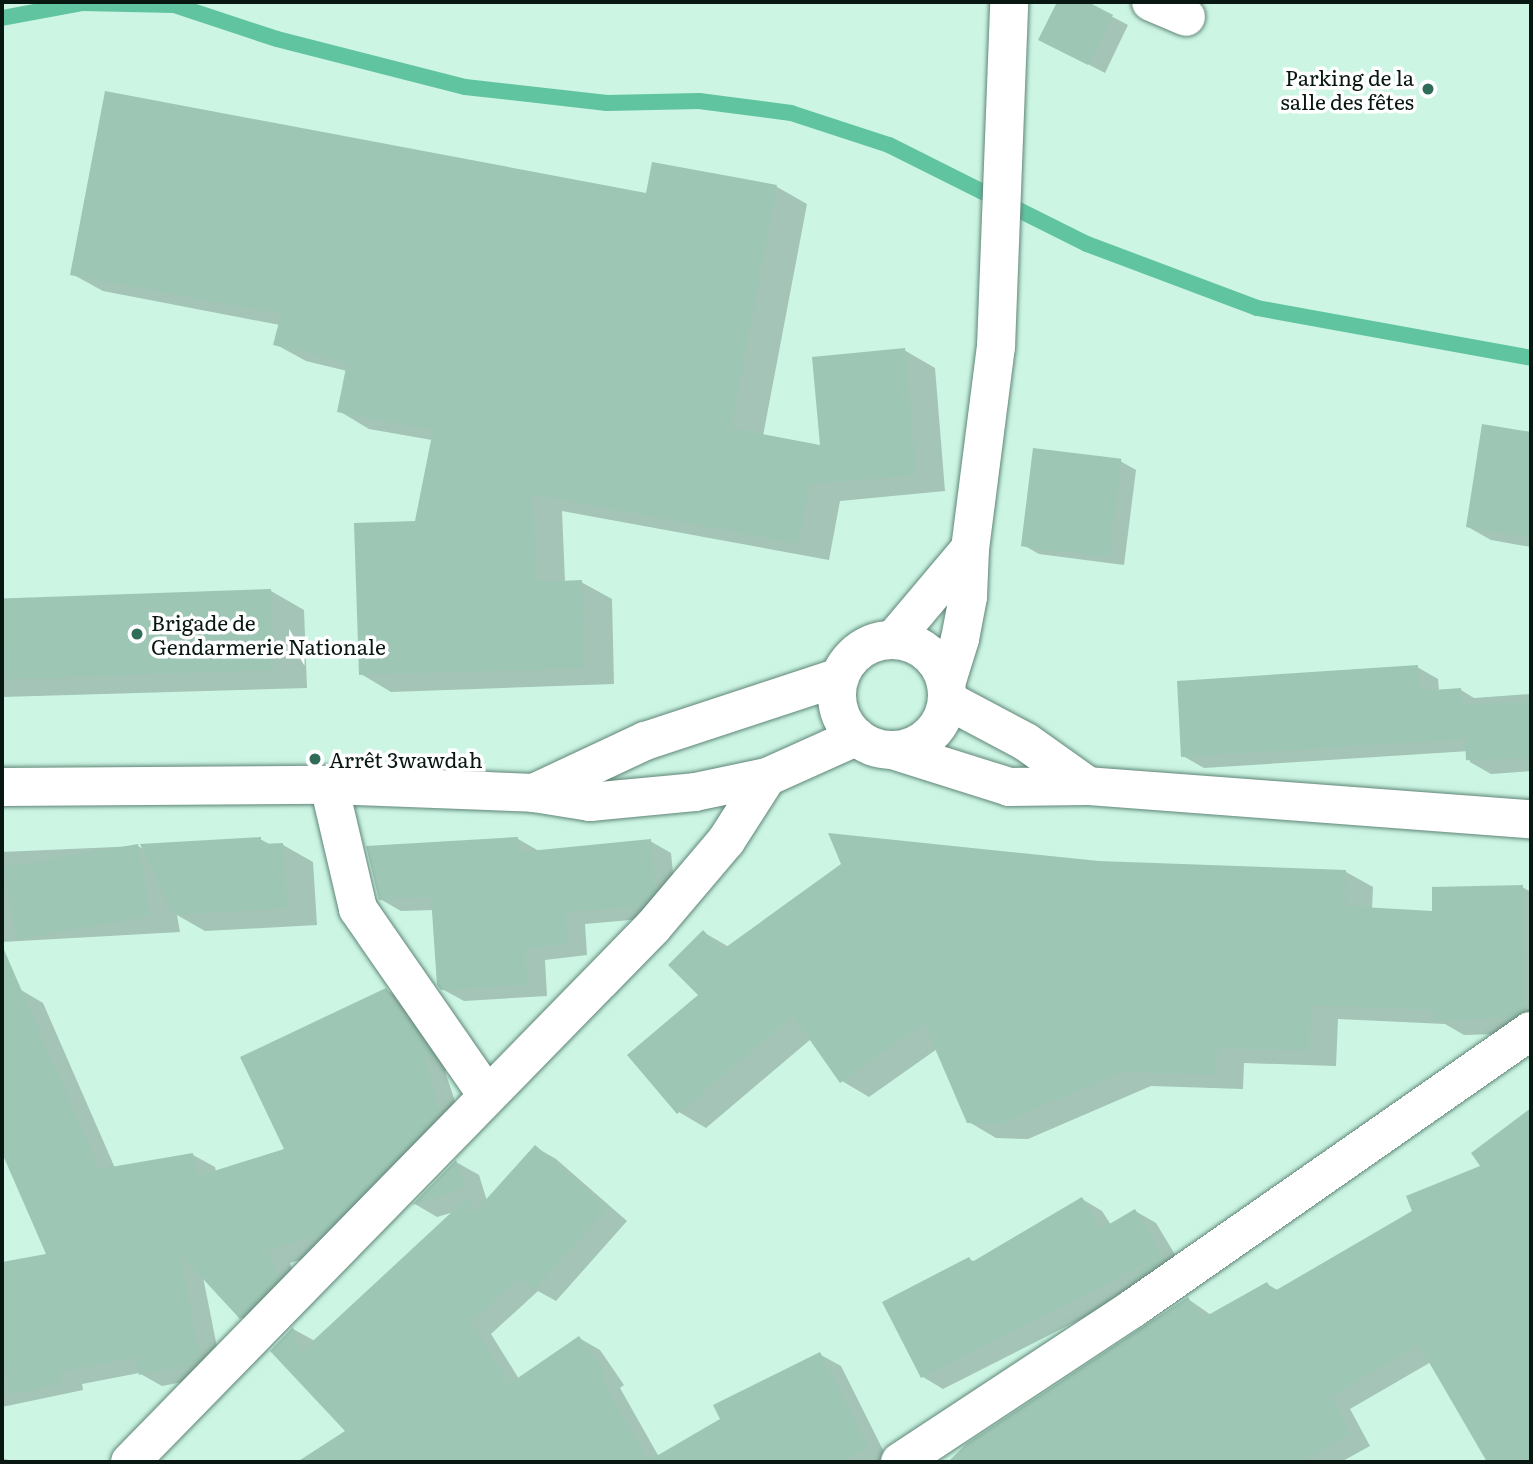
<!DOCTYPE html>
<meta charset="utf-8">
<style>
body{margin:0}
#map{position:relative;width:1533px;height:1464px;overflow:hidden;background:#ccf5e4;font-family:Literata,serif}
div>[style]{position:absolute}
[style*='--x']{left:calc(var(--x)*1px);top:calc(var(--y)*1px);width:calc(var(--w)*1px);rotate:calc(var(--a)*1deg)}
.shadow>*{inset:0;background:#0003}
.stream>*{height:16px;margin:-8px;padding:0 8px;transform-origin:8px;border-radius:8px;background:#60c4a1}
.building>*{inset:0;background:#9ec6b5;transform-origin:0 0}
.roads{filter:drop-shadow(0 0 2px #5f8576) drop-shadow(0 0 2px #5f8576)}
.street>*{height:38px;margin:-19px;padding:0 19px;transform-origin:19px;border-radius:19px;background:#fff}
.secondary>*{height:38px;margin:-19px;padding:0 19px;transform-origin:19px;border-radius:19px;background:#fff}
.secondary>.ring{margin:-19px;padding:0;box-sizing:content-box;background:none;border:38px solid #fff;border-radius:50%}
.dots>*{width:19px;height:19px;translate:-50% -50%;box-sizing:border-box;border:4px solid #fff;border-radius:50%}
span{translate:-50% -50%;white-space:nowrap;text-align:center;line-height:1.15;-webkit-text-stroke:7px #fff;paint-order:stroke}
.poi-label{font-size:21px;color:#081712}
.right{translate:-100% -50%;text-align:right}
.left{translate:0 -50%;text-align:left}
.frame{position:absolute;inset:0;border:4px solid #081712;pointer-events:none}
</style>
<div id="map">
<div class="shadow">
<i style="clip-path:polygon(1058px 2px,1084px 2px,1128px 25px,1105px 73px,1040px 39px)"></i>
<i style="clip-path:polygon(654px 164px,777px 187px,807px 204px,763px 436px,821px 447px,904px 350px,935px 368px,945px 491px,840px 501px,829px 560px,562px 511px,565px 582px,581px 582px,612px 599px,614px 684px,391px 692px,361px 674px,416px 522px,432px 440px,369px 429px,339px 411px,347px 371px,306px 361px,275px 344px,280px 325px,103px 291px,72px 274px,648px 195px)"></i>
<i style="clip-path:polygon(1484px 426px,1531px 434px,1531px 547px,1491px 540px,1468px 527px)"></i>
<i style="clip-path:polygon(1120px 461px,1136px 470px,1124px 565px,1039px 554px,1023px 545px)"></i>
<i style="clip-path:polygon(271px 591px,304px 610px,307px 688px,2px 697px,2px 601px)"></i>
<i style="clip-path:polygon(1417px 667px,1438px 679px,1439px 691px,1461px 690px,1474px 698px,1531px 694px,1531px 771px,1491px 774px,1470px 762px,1469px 751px,1204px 768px,1183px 756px)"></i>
<i style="clip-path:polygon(260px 839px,271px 845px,283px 845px,313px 862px,317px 925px,205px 931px,177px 915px,180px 932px,2px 942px,2px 852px,138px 846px,145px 850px)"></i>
<i style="clip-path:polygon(518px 839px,539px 851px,650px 841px,671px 853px,676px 903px,664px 917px,585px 924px,587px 955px,545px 960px,547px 996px,464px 1001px,442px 989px,434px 910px,401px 911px,380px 899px)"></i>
<i style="clip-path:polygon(1099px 863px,1346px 872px,1373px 887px,1372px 909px,1434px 912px,1522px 887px,1531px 892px,1531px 1033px,1464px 1035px,1445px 1024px,1338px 1019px,1336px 1066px,1244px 1063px,1243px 1089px,1151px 1086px,1028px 1139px,996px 1138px,969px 1122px,937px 1049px,869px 1097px,842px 1081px,811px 1039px,706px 1128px,679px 1112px,700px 995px,703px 932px,729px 947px)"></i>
<i style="clip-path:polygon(21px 990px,43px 1003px,115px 1168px,193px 1155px,215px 1167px,216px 1172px,286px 1150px,386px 990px,409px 1003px,453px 1067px,445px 1071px,463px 1126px,346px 1245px,290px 1263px,299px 1293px,263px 1330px,241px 1317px,203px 1277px,222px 1372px,219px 1375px,162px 1386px,139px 1373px,82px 1384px,83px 1390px,2px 1407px,2px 1264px,49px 1255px,2px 1149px,2px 999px)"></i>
<i style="clip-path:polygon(1531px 1110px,1531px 1462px,1489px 1462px,1431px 1362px,1350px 1409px,1370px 1446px,1341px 1462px,951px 1462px,968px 1446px,1188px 1299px,1211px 1315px,1267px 1284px,1279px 1291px,1414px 1212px,1483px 1167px,1473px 1154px)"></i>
<i style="clip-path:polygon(535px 1147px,556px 1159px,627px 1221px,556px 1301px,538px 1291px,491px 1334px,519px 1379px,579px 1338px,600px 1350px,624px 1385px,620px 1388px,659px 1457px,723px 1420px,819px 1354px,841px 1366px,888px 1460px,882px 1462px,300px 1462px,348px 1432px,272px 1351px,293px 1329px,315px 1341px,454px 1212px,437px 1217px,415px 1204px,456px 1162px,479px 1175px,487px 1201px)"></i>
<i style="clip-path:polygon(1082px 1199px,1102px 1211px,1111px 1225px,1135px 1211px,1156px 1223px,1185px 1271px,1132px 1293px,943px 1389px,923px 1377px,969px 1259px,975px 1262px)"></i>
<i style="clip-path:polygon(2px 1458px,15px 1462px,2px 1462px)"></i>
</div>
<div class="stream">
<i style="--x:2;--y:18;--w:81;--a:-10.6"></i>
<i style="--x:82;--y:3;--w:92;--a:1.2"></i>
<i style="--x:174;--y:5;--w:108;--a:18.3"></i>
<i style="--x:277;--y:39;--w:194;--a:14.3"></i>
<i style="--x:465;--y:87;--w:143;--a:6.4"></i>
<i style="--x:607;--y:103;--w:92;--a:-1.2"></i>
<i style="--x:699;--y:101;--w:93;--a:7.4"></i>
<i style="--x:791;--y:113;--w:103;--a:18.1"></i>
<i style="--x:889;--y:145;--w:221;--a:26.6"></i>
<i style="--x:1087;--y:244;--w:182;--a:20.6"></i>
<i style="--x:1257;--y:308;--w:279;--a:10.3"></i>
</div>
<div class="building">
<i style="clip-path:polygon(1057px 2px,1088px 2px,1113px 15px,1088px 65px,1038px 40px)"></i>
<i style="clip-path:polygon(105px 91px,646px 193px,652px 162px,777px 185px,731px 428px,820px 445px,812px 357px,905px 348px,916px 475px,810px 484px,798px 544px,532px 494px,536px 582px,582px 580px,584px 668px,359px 675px,354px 523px,415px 521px,433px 430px,337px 412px,347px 363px,273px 345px,281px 314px,70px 275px)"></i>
<i style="clip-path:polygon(1482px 424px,1531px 432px,1531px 538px,1466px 527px)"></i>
<i style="left:1033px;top:448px;width:89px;height:99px;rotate:7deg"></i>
<i style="left:271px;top:589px;width:81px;height:269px;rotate:88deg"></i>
<i style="clip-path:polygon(1418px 665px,1419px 691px,1461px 688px,1464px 739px,1181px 757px,1177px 681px)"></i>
<i style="left:1529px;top:702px;width:56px;height:65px;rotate:88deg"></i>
<i style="clip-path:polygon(828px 833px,1099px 861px,1346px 870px,1345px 906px,1432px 911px,1432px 887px,1523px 885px,1525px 1011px,1512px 1018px,1435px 1020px,1434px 1010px,1311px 1005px,1309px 1051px,1217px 1048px,1216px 1075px,1123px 1072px,999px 1124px,967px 1123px,924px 1023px,840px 1083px,793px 1016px,677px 1114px,627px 1055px,698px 995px,668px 965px,703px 930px,722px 950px,841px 864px)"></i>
<i style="clip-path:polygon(261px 837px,261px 844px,283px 843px,287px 908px,173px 915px,140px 844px)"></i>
<i style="clip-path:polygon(518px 837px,519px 852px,651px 839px,655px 891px,642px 906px,565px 912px,567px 944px,525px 948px,527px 985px,441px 990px,437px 985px,431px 897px,379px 900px,366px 846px)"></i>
<i style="left:138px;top:844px;width:73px;height:136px;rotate:80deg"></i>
<i style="clip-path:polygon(2px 945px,99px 1169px,193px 1153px,198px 1176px,284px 1149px,240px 1057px,386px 988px,432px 1054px,424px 1058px,441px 1113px,324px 1233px,268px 1250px,278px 1280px,240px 1319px,180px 1254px,200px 1359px,197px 1363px,139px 1375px,135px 1357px,60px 1372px,62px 1384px,10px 1395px,2px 1352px,2px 1262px,46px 1254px,2px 1153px)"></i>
<i style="clip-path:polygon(1531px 1108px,1531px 1462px,1487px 1462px,1419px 1345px,1330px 1397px,1351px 1434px,1299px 1462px,948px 1462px,966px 1444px,1188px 1297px,1201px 1319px,1267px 1282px,1273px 1292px,1412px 1211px,1406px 1196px,1480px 1166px,1471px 1153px)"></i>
<i style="clip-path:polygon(535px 1145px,607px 1208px,534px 1290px,519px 1277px,471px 1322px,509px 1384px,579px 1336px,605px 1372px,600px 1376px,648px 1461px,720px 1419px,713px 1405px,820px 1352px,868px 1448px,838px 1462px,297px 1462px,345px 1431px,270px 1351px,293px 1327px,301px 1352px,468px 1197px,473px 1214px)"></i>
<i style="clip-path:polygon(456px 1160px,465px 1188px,412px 1205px)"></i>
<i style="clip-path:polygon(1082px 1197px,1101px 1229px,1135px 1209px,1165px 1259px,1122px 1289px,1149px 1262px,921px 1378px,882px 1302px,969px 1257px,972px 1262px)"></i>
</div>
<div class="roads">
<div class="street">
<i style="--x:1151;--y:2;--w:38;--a:23"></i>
<i style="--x:329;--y:785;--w:127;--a:76.8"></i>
<i style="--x:358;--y:909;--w:226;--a:55.3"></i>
<i style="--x:130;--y:1462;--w:748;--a:-45.65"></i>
<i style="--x:653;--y:927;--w:113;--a:-49.7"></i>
<i style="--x:726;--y:841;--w:76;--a:-57.4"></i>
<i style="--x:900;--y:1462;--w:278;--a:-33.4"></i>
<i style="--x:1132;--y:1309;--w:486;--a:-34.9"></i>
</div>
<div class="secondary">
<i style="--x:893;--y:640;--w:119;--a:-49.8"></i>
<i class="ring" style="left:837px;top:640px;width:72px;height:72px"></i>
<i style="--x:946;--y:684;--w:47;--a:-72.7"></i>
<i style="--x:960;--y:639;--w:43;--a:-79.2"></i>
<i style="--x:968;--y:597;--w:48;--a:-87.6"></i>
<i style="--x:970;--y:549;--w:204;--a:-82.7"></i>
<i style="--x:996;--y:347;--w:345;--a:-87.8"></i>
<i style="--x:947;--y:700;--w:89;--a:28"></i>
<i style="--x:1026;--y:742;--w:76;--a:35.4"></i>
<i style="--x:892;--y:750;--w:123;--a:17.5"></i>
<i style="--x:1009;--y:787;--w:79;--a:-0.7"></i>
<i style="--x:1088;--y:786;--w:444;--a:4.3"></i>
<i style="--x:2;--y:787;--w:327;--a:-0.4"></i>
<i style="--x:329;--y:785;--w:205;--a:2.2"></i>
<i style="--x:534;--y:793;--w:57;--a:9.1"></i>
<i style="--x:590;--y:802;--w:105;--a:-5.4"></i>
<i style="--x:695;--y:792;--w:74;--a:-11.8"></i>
<i style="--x:767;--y:777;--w:98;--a:-24.2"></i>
<i style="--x:534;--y:793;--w:123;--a:-25.1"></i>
<i style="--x:645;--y:741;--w:205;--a:-18.2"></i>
</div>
</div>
<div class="dots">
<i style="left:1428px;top:89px;background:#306c57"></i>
<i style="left:137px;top:634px;background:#306c57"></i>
<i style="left:315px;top:759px;background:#306c57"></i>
</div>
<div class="poi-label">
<span class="right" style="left:1414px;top:89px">Parking de la<br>salle des fêtes</span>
<span class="left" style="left:151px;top:634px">Brigade de<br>Gendarmerie Nationale</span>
<span class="left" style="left:329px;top:759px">Arrêt 3wawdah</span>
</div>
<div class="frame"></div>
</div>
